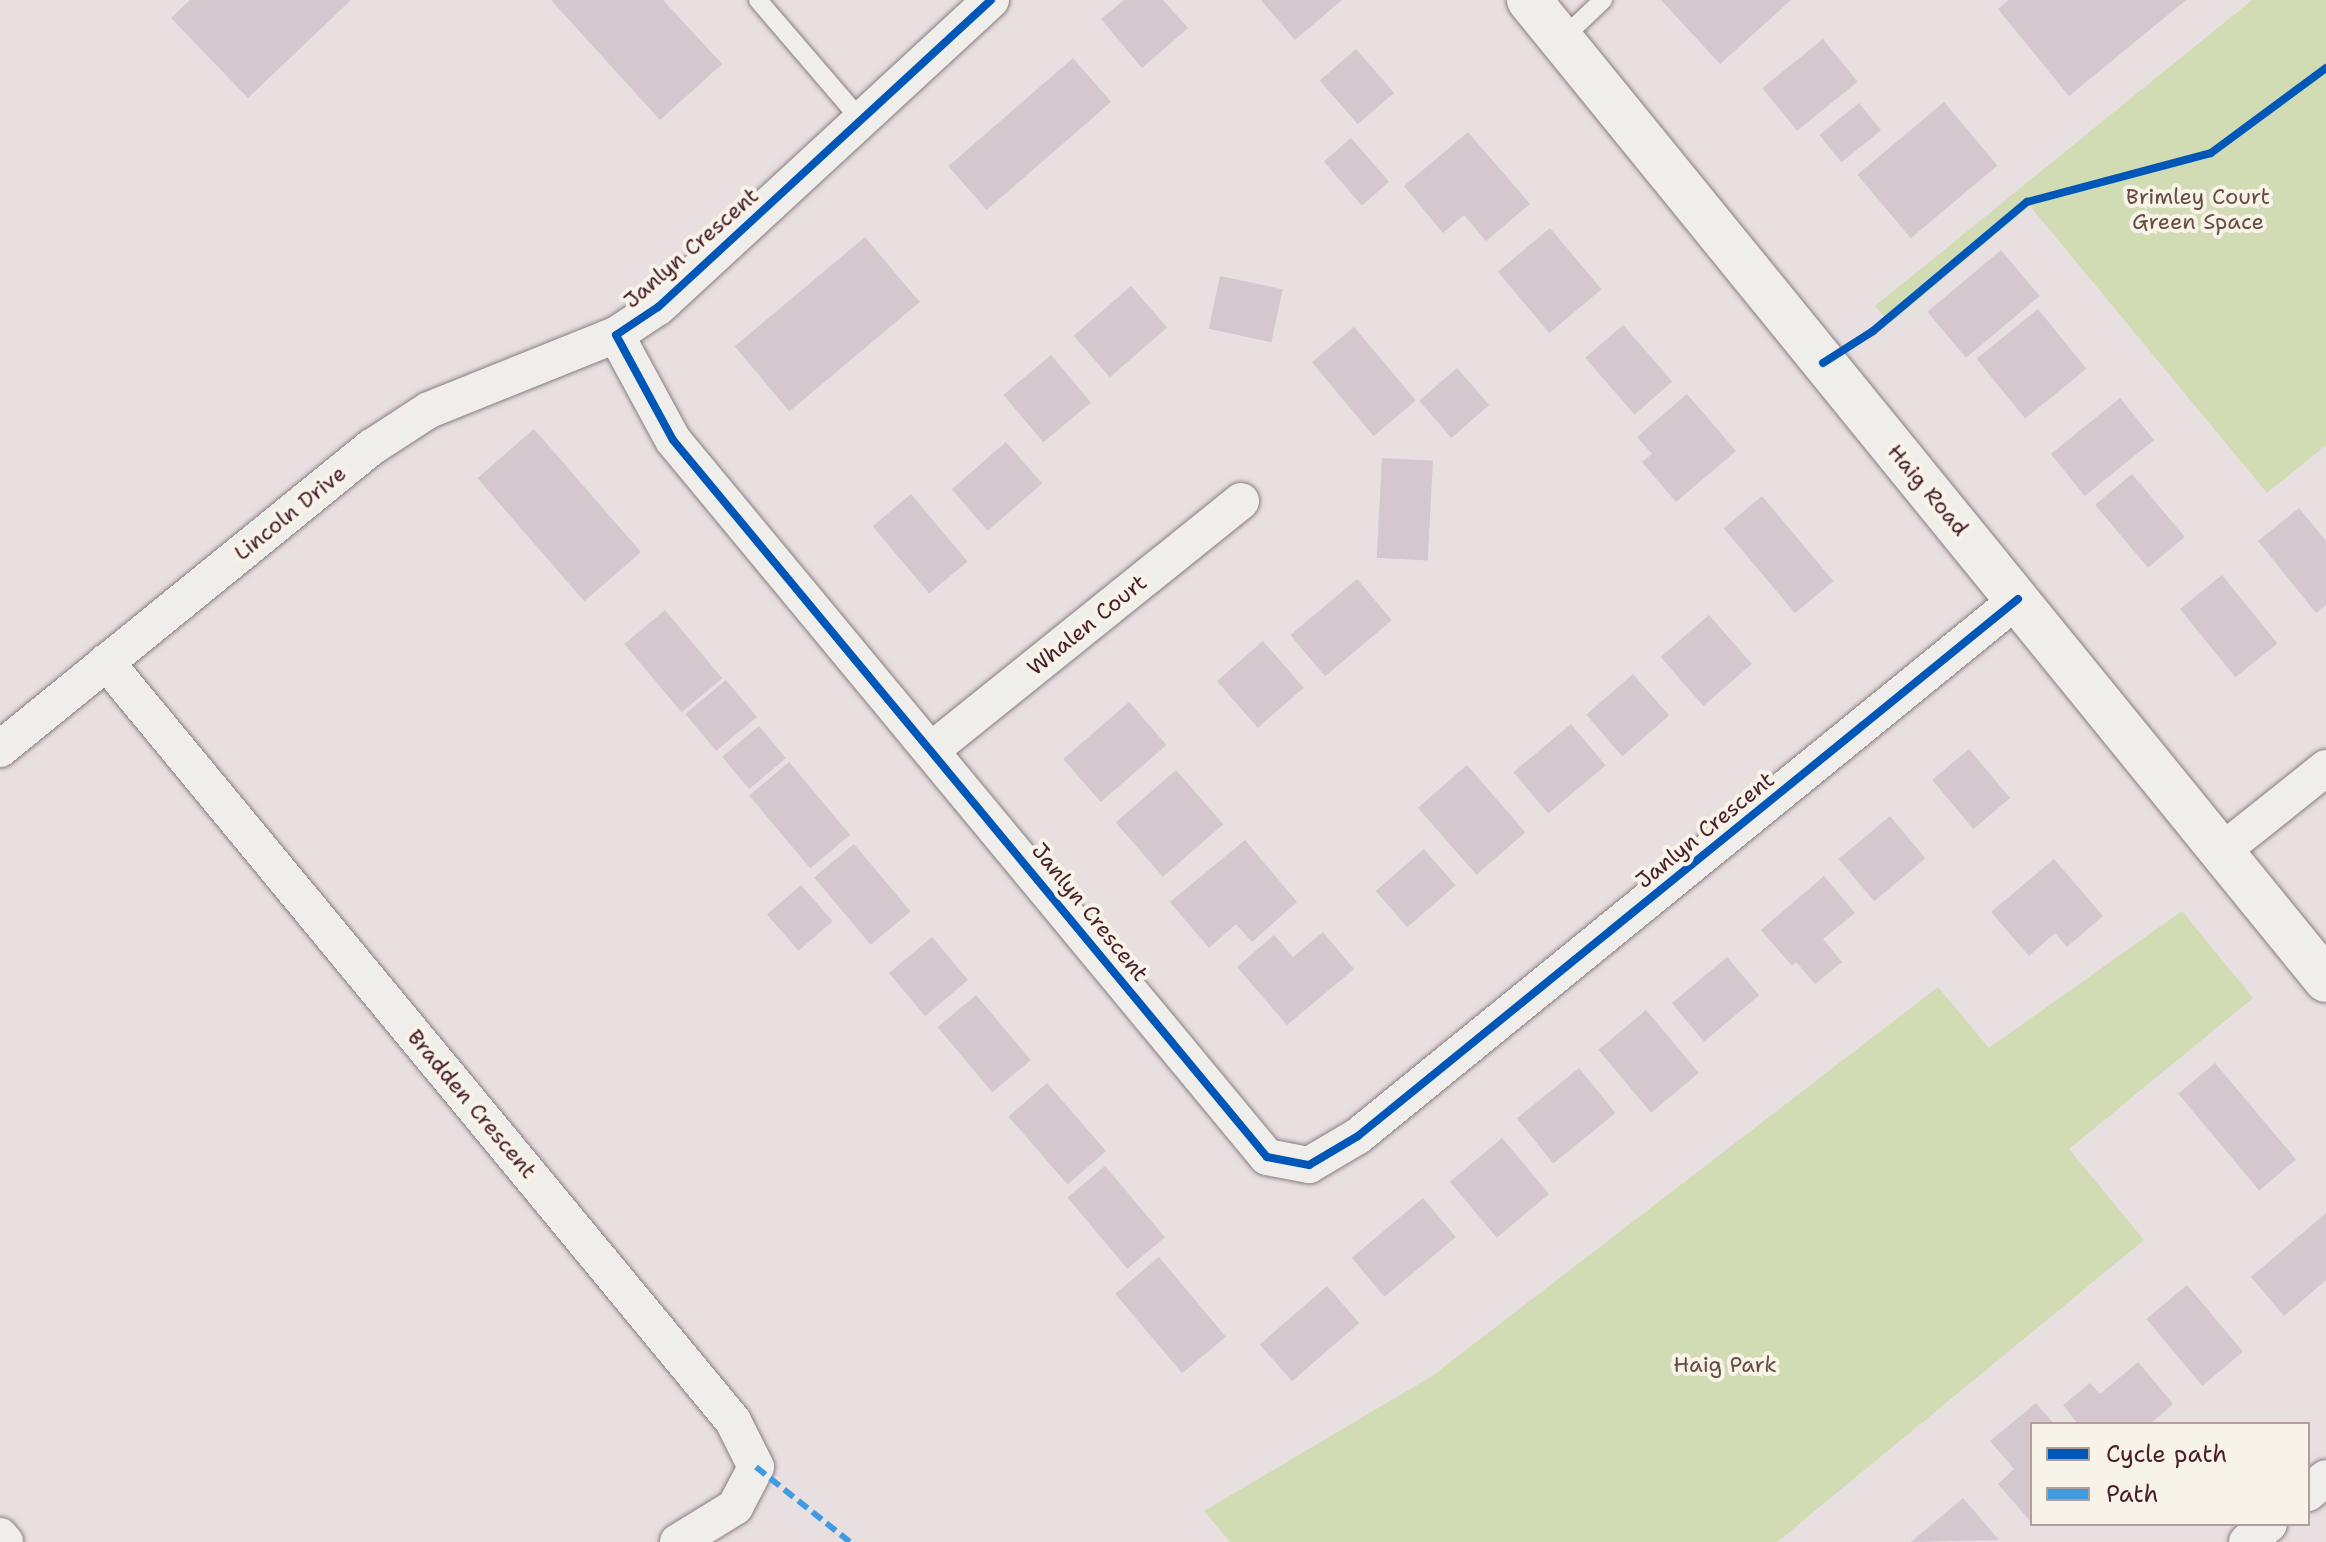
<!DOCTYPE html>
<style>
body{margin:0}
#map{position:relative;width:2326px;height:1542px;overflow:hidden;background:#e8dfe1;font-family:"Shantell Sans",sans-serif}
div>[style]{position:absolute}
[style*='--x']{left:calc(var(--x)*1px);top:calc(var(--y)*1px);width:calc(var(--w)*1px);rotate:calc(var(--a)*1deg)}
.green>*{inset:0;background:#d1dcb4}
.building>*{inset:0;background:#d4c7ce;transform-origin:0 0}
.roads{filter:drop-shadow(0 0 2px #897d80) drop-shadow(0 0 2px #897d80)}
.lane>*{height:18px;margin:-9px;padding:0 9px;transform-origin:9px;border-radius:9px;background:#f0eeeb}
.street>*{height:36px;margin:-18px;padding:0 18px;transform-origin:18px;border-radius:18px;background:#f0eeeb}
.secondary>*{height:44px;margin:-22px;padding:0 22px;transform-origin:22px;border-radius:22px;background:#f0eeeb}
.quiet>*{height:6px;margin-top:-3px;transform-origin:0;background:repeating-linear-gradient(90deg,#409be1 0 12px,transparent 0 18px)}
.cycleway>*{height:8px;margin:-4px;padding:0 4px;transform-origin:4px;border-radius:4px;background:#0057b8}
span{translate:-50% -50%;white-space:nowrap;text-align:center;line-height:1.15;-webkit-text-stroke:8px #f7f3e8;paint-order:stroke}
.park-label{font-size:22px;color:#674e44}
.street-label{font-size:22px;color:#4a1f2b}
.legend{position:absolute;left:2030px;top:1422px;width:280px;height:104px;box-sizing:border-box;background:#f7f3e8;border:2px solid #b29e9c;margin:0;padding:10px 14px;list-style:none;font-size:24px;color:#4a1f2b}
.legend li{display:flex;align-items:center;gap:16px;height:40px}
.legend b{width:40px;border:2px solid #b29e9c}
</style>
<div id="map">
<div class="green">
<i style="clip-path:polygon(2252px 0,2326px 0,2326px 445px,2267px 493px,2030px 206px,1890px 323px,1875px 306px)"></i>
<i style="clip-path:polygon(2182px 911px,2253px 998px,2069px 1149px,2144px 1240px,1777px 1542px,1230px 1542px,1204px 1511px,1432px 1376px,1938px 987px,1989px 1048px)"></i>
</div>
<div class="building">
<i style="clip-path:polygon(190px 0,351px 0,248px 98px,171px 18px)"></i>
<i style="clip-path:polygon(551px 0,663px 0,722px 64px,660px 120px)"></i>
<i style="clip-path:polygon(1124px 0,1163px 0,1188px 28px,1142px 68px,1101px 19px)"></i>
<i style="clip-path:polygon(1261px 0,1342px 0,1295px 40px)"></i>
<i style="clip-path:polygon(1661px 0,1791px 0,1720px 64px)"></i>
<i style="clip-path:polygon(2009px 0,2186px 0,2069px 96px,1998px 9px)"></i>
<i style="left:1823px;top:39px;width:55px;height:78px;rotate:51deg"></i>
<i style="left:1356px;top:49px;width:58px;height:48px;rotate:49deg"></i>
<i style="left:1073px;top:58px;width:58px;height:165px;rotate:49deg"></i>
<i style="left:1944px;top:102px;width:83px;height:113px;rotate:50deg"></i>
<i style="left:1859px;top:103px;width:35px;height:51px;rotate:51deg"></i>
<i style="clip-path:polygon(1468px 132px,1530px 204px,1486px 241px,1464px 215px,1443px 233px,1404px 186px)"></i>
<i style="left:1351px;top:138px;width:58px;height:36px;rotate:49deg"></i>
<i style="left:1550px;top:228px;width:80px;height:68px;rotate:50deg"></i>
<i style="left:865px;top:237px;width:85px;height:170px;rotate:50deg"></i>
<i style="left:2001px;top:250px;width:60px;height:96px;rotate:50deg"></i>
<i style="left:1220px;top:276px;width:64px;height:54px;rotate:12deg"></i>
<i style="left:1131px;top:286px;width:55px;height:76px;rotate:49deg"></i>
<i style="left:2038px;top:309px;width:77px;height:79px;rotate:51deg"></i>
<i style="left:1623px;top:325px;width:75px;height:50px;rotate:49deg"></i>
<i style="left:1354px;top:327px;width:96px;height:55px;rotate:50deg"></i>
<i style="left:1051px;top:355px;width:62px;height:62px;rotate:50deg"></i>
<i style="left:1457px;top:368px;width:49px;height:50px;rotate:49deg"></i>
<i style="clip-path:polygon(1687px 394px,1736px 451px,1676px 502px,1642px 462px,1652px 454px,1637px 437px)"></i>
<i style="left:2120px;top:398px;width:54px;height:89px;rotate:51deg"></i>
<i style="left:534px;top:429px;width:163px;height:75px;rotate:49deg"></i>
<i style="left:1006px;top:442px;width:55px;height:72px;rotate:49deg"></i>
<i style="left:1382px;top:458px;width:51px;height:100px;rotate:3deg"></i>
<i style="left:2132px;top:474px;width:82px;height:48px;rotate:50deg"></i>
<i style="left:911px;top:494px;width:88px;height:50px;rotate:50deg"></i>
<i style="left:1762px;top:496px;width:111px;height:50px;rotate:50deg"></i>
<i style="clip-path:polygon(2299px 508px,2326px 541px,2326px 605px,2316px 613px,2258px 541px)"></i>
<i style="left:2222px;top:575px;width:88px;height:54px;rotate:51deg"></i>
<i style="left:1357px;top:579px;width:54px;height:87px;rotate:50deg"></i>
<i style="left:665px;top:610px;width:89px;height:53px;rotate:50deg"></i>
<i style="left:1709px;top:615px;width:65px;height:64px;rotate:49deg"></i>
<i style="left:1263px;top:641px;width:62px;height:61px;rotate:49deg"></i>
<i style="left:1633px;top:674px;width:55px;height:62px;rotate:49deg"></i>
<i style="left:726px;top:680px;width:48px;height:53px;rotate:50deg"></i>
<i style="left:1129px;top:702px;width:57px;height:87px;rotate:49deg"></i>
<i style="left:1571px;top:724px;width:54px;height:75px;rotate:50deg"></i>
<i style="left:759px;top:726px;width:42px;height:48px;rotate:50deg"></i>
<i style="left:1969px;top:749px;width:64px;height:48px;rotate:50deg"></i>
<i style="left:789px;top:762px;width:95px;height:52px;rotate:50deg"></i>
<i style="left:1467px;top:765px;width:89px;height:65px;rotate:49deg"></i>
<i style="left:1176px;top:770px;width:72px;height:80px;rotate:49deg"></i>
<i style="left:1890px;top:816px;width:55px;height:67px;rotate:50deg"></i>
<i style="clip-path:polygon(1245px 840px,1297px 902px,1252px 942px,1236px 924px,1209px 948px,1170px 902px)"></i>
<i style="left:854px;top:844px;width:88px;height:52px;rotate:50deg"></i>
<i style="left:1424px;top:849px;width:48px;height:64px;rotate:49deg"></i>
<i style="clip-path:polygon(2054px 859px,2103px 916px,2067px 947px,2055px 933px,2029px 956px,1991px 912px)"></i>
<i style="clip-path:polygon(1824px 876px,1855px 913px,1823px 939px,1842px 962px,1815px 984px,1796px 962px,1792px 966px,1761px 930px)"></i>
<i style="left:801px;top:885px;width:48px;height:45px;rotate:49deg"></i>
<i style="clip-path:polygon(1323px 932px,1354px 969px,1287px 1025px,1237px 967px,1274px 935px,1293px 957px)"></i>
<i style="left:932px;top:937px;width:56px;height:56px;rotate:50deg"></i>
<i style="left:1727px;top:957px;width:50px;height:72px;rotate:50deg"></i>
<i style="left:976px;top:995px;width:85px;height:50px;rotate:50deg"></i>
<i style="left:1646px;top:1010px;width:82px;height:62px;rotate:50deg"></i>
<i style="left:2215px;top:1063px;width:126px;height:48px;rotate:50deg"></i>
<i style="left:1579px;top:1068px;width:58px;height:80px;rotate:51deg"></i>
<i style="left:1047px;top:1083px;width:90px;height:51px;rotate:49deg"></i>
<i style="left:1502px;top:1138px;width:73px;height:68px;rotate:50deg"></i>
<i style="left:1105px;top:1166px;width:93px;height:49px;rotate:50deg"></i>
<i style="left:1423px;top:1198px;width:51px;height:93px;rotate:50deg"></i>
<i style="clip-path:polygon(2326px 1213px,2326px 1280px,2284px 1316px,2251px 1277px)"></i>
<i style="left:1159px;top:1257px;width:104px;height:57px;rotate:50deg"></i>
<i style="left:2187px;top:1285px;width:87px;height:53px;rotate:50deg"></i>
<i style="left:1327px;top:1286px;width:49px;height:89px;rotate:49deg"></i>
<i style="clip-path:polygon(2138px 1362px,2173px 1404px,2150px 1424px,2078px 1424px,2063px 1405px,2090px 1383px,2100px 1394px)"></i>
<i style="clip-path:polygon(2036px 1403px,2054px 1424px,2032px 1424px,2032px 1523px,1998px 1484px,2014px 1469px,1990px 1441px)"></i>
<i style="clip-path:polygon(1963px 1498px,1999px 1540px,1911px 1542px)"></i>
</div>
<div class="roads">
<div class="lane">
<i style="--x:758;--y:0;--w:158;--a:49.4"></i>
<i style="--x:1562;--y:39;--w:57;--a:-43.6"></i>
</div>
<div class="street">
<i style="--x:991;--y:0;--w:453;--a:137.3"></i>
<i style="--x:658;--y:307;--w:50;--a:146.3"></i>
<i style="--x:616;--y:335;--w:119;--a:61.5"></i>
<i style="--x:673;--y:440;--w:931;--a:50.36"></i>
<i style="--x:1267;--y:1157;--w:43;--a:10.8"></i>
<i style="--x:1309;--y:1165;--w:57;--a:-30.6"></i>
<i style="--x:1358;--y:1136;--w:851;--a:-39.13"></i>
<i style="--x:106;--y:662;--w:984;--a:50.44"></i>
<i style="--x:733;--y:1421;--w:51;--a:63.4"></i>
<i style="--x:756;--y:1467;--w:45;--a:117.7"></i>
<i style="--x:735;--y:1507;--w:67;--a:148.4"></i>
<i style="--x:934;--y:748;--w:394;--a:-38.8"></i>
<i style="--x:0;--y:749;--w:479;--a:-39.1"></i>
<i style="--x:372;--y:447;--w:68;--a:-33"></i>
<i style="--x:429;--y:410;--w:201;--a:-21.9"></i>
<i style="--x:2222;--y:851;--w:133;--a:-38.6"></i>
<i style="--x:2308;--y:1493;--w:23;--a:-40"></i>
<i style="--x:0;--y:1536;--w:8;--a:50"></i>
<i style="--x:2247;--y:1542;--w:28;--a:-39"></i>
</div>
<div class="secondary">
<i style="--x:1529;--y:0;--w:1263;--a:50.88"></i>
</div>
</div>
<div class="quiet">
<i style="--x:756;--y:1467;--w:120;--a:38.6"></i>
</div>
<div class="cycleway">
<i style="--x:991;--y:0;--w:453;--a:137.3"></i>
<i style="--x:658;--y:307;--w:50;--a:146.3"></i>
<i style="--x:616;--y:335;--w:119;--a:61.5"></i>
<i style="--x:673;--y:440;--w:931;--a:50.36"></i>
<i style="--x:1267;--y:1157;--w:43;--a:10.8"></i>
<i style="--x:1309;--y:1165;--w:57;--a:-30.6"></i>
<i style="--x:1358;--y:1136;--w:851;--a:-39.13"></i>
<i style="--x:1823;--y:363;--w:59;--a:-32.6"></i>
<i style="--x:1873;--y:331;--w:201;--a:-40"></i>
<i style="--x:2027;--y:202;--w:190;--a:-14.9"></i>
<i style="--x:2211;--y:153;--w:143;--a:-36.5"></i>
</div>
<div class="park-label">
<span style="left:2198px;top:209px">Brimley Court<br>Green Space</span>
<span style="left:1725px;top:1365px">Haig Park</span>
</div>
<div class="street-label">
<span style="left:691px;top:248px;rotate:-41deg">Janlyn Crescent</span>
<span style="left:1928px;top:490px;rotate:50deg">Haig Road</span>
<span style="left:290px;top:513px;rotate:-39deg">Lincoln Drive</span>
<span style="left:1087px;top:625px;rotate:-39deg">Whalen Court</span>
<span style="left:1705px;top:830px;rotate:-39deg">Janlyn Crescent</span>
<span style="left:1090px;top:912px;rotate:51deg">Janlyn Crescent</span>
<span style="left:472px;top:1104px;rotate:50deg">Bradden Crescent</span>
</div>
<ul class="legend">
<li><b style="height:10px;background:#0057b8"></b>Cycle path</li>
<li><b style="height:10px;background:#409be1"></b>Path</li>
</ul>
</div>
